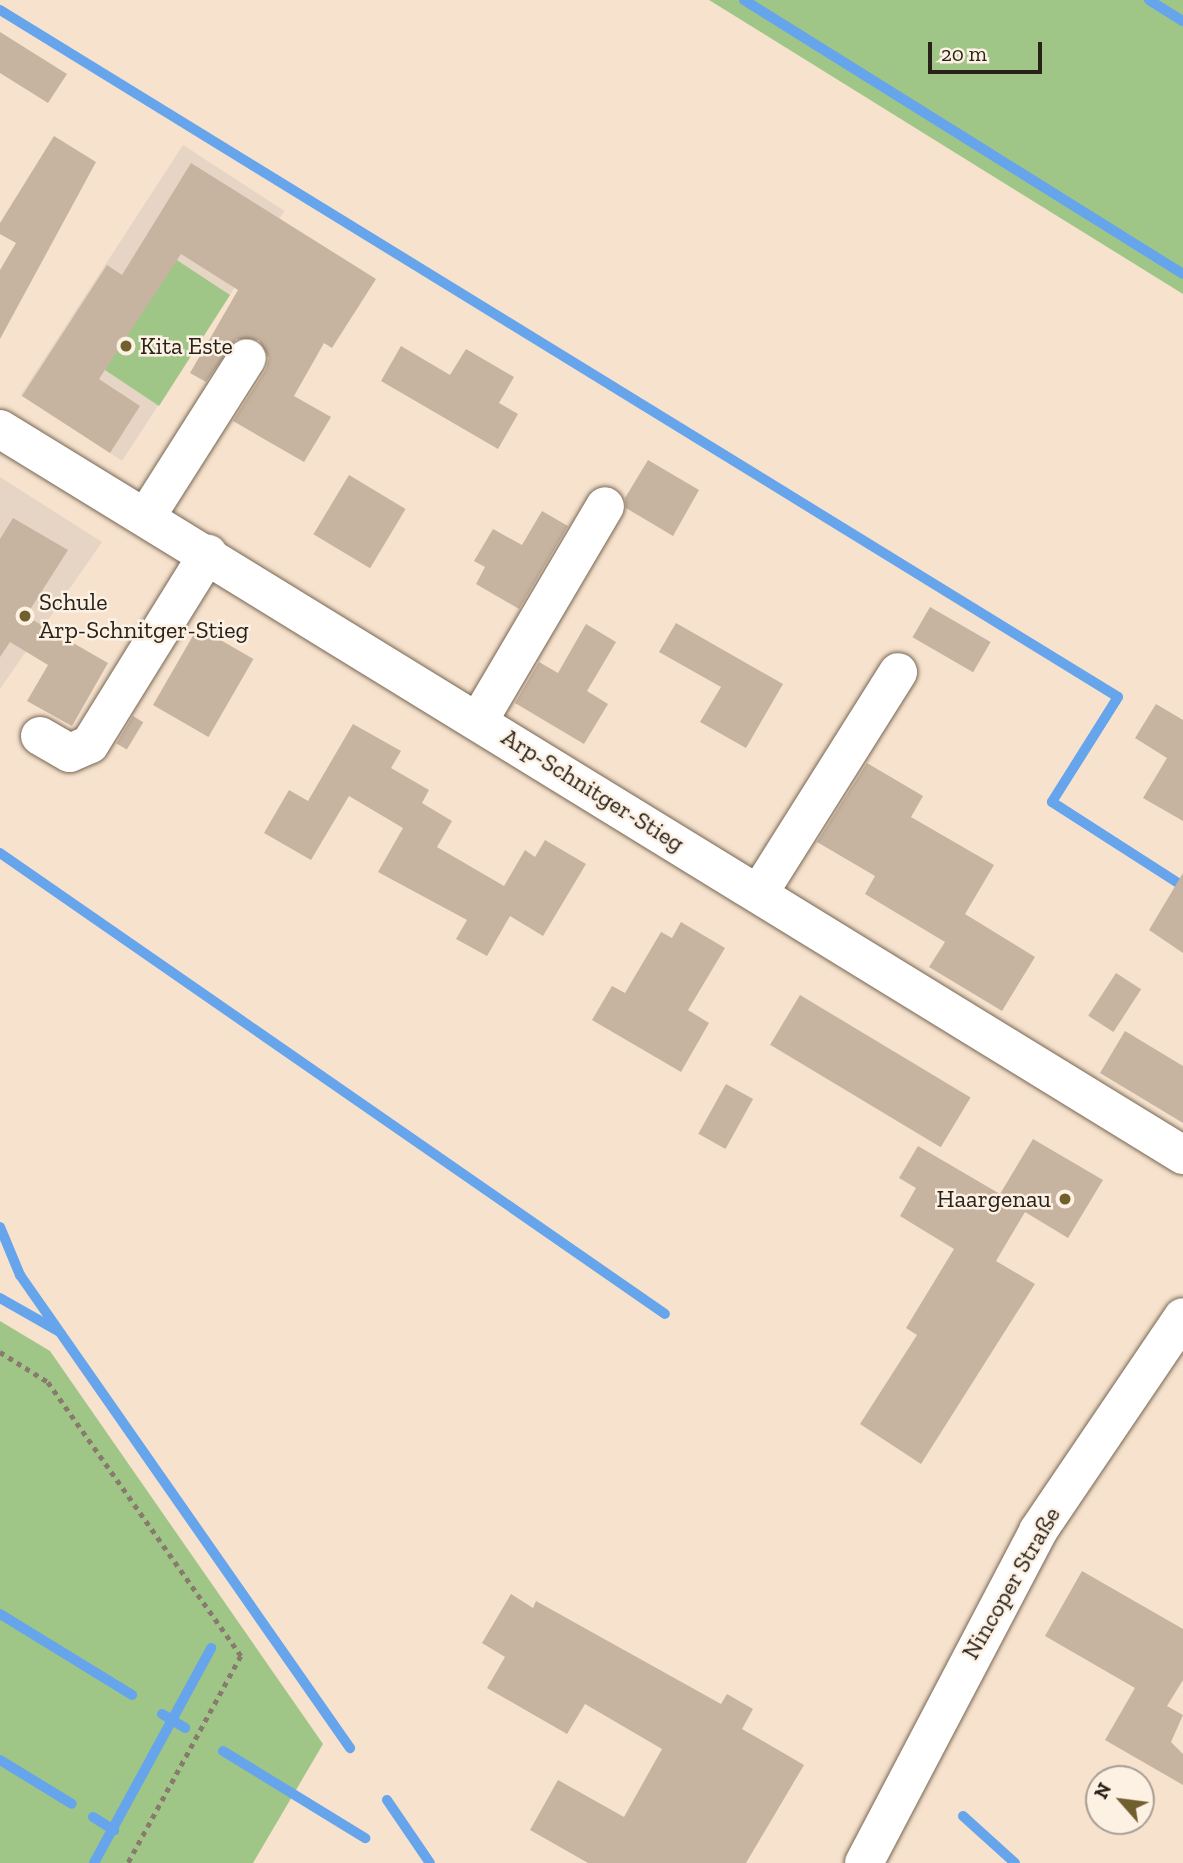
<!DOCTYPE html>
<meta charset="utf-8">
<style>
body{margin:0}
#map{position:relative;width:1183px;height:1863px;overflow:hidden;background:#f6e2cd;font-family:"Zilla Slab",serif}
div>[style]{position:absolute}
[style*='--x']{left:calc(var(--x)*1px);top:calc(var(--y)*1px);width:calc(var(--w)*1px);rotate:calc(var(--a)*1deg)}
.education>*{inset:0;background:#e6d5c5;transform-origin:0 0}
.green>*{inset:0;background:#9fc687}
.stream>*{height:10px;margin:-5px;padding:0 5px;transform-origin:5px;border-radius:5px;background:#66a4eb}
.building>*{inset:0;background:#c7b4a0;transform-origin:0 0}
.path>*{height:4.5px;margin-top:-2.25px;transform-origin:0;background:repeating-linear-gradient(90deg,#887b6d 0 5px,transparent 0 10px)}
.roads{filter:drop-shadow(0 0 2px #776653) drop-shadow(0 0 2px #776653)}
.minor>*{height:38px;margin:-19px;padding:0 19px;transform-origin:19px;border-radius:19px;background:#fff}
.major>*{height:38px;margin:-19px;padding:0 19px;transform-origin:19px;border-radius:19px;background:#fff}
.dots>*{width:19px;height:19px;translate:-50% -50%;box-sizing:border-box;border:4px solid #fdf1e4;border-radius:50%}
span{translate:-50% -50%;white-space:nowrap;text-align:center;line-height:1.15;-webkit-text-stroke:5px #fdf1e4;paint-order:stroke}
.poi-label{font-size:24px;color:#29221a}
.left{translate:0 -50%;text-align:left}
.right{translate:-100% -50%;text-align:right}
.street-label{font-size:24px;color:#29221a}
.north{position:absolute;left:1085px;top:1765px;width:70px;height:70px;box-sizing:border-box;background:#fdf1e4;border:2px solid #a89e93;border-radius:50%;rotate:298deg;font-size:19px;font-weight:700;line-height:28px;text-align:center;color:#29221a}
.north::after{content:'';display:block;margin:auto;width:24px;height:32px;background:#725f2e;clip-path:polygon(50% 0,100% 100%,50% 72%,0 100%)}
.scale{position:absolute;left:928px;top:42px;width:114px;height:32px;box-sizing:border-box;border:4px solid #29221a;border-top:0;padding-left:9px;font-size:21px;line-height:24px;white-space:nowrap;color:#29221a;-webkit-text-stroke:5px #fdf1e4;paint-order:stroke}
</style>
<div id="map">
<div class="education">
<i style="left:183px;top:145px;width:121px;height:298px;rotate:33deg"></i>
<i style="clip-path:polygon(0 477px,102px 542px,0 689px)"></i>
</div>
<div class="green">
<i style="clip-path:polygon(709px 0,1183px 0,1183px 294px)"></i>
<i style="clip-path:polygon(166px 253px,230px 295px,159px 406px,105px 370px)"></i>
<i style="clip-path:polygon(0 1321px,50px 1351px,323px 1744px,253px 1863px,0 1863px)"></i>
</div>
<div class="stream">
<i style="--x:744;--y:0;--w:517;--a:31.97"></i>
<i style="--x:1149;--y:0;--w:40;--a:32"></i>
<i style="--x:0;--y:10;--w:1312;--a:31.57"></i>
<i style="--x:1118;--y:697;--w:124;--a:122.2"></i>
<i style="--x:1052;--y:802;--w:156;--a:32.7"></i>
<i style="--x:0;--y:853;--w:809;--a:34.73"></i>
<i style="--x:0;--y:1227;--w:52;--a:67.4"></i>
<i style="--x:20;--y:1275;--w:577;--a:55.1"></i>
<i style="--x:0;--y:1298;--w:67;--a:29.6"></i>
<i style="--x:0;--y:1614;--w:155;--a:31.5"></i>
<i style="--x:162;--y:1714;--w:27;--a:31"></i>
<i style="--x:223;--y:1751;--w:167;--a:31.5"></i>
<i style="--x:0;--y:1760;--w:84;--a:31.4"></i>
<i style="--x:387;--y:1800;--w:76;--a:55.7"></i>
<i style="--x:963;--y:1816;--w:70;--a:42.1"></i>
<i style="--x:93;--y:1817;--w:25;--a:32"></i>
<i style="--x:94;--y:1863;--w:245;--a:-61.4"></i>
</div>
<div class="building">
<i style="clip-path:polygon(0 32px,67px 74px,48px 103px,0 73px)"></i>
<i style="clip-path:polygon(54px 136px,96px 162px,0 339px,0 270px,16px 243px,0 234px,0 223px)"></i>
<i style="clip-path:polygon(191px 163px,376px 279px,332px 348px,324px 343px,294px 396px,331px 417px,304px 462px,233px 421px,266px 369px,269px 358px,259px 340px,236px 339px,206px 382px,190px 373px,238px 290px,181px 254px,99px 379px,140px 406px,110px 453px,22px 396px,107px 265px,122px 275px)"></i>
<i style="clip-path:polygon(401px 346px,450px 375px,466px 349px,514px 377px,499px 403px,518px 414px,498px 449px,381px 381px)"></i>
<i style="clip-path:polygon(648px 460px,699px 490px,673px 536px,626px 508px,625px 498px)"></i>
<i style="left:349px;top:475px;width:66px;height:69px;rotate:31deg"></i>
<i style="clip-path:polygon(542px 511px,568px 526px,519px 609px,476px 584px,485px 567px,474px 561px,493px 529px,522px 545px)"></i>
<i style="clip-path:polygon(13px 518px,68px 550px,26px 616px,108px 663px,72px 726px,27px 701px,48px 665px,10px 642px,0 657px,0 539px)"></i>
<i style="left:930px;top:607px;width:70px;height:35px;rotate:30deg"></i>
<i style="clip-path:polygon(676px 623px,783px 684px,746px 748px,700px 722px,721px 687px,659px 652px)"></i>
<i style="clip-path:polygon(586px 624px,616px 642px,587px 691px,608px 704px,584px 744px,515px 703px,539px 662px,558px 673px)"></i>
<i style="left:198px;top:627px;width:64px;height:90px;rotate:30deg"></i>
<i style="clip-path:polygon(1156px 704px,1183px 720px,1183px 821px,1143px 798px,1167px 758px,1135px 738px)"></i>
<i style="left:133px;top:716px;width:12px;height:32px;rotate:31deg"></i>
<i style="clip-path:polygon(353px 724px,401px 751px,391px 768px,429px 790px,422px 803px,452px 821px,437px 847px,504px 886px,525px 850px,535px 857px,545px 840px,586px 864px,543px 936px,510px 916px,487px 956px,456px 939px,467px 920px,378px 872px,403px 828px,349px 796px,311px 860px,264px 833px,289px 790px,308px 801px)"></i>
<i style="clip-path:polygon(867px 763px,923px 796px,911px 817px,994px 865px,965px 914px,1035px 957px,1002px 1011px,929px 967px,945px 942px,865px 894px,875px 876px,817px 842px)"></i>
<i style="clip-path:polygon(1183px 873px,1183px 953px,1149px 930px)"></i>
<i style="clip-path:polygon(681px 922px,725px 948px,688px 1010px,709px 1023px,681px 1072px,592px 1020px,612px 986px,625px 993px,661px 932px,672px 938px)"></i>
<i style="left:1116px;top:973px;width:30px;height:51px;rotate:33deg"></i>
<i style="left:800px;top:995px;width:199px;height:58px;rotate:31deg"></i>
<i style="clip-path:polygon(1125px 1031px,1183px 1066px,1183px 1123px,1100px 1073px)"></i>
<i style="left:726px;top:1084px;width:31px;height:57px;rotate:29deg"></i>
<i style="clip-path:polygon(1033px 1139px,1103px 1180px,1068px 1238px,1025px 1212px,996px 1261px,1035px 1284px,921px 1464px,860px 1424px,917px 1335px,906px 1328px,954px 1249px,900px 1216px,916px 1188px,899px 1178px,918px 1146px,1000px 1194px)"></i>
<i style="clip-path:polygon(1082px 1571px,1183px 1629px,1183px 1680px,1167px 1706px,1183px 1715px,1171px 1742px,1183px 1754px,1183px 1785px,1105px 1740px,1135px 1688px,1045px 1636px)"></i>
<i style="clip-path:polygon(511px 1594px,533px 1608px,536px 1601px,721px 1704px,727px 1694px,753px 1709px,742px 1729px,804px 1765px,746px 1863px,588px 1863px,530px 1830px,558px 1780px,624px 1817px,662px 1749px,585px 1704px,567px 1734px,487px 1688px,505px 1657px,482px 1643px)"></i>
</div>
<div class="path">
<i style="--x:0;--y:1352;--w:57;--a:32"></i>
<i style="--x:48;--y:1382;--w:335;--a:54.8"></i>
<i style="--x:241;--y:1656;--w:236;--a:118.6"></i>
</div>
<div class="roads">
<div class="minor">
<i style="--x:0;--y:429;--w:1388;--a:31.54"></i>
<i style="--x:146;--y:517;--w:188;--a:-57.6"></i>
<i style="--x:479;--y:720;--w:248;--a:-59.5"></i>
<i style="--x:40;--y:736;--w:34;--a:30"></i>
<i style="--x:70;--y:753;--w:22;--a:-24"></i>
<i style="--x:90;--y:744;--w:224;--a:-58.2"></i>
<i style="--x:759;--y:893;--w:261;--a:-57.8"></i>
</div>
<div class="major">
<i style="--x:864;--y:1863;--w:375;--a:-62.3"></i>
<i style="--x:1038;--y:1531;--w:258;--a:-55.9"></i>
</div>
</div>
<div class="dots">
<i style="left:126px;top:346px;background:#725f2e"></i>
<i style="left:25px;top:616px;background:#725f2e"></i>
<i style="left:1065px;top:1199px;background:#725f2e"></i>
</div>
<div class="poi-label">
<span class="left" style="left:140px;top:346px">Kita Este</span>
<span class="left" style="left:39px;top:616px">Schule<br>Arp-Schnitger-Stieg</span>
<span class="right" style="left:1051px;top:1199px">Haargenau</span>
</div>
<div class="street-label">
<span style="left:593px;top:790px;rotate:32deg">Arp-Schnitger-Stieg</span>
<span style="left:1011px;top:1583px;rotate:-60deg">Nincoper Straße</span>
</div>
<div class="north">N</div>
<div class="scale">20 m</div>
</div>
